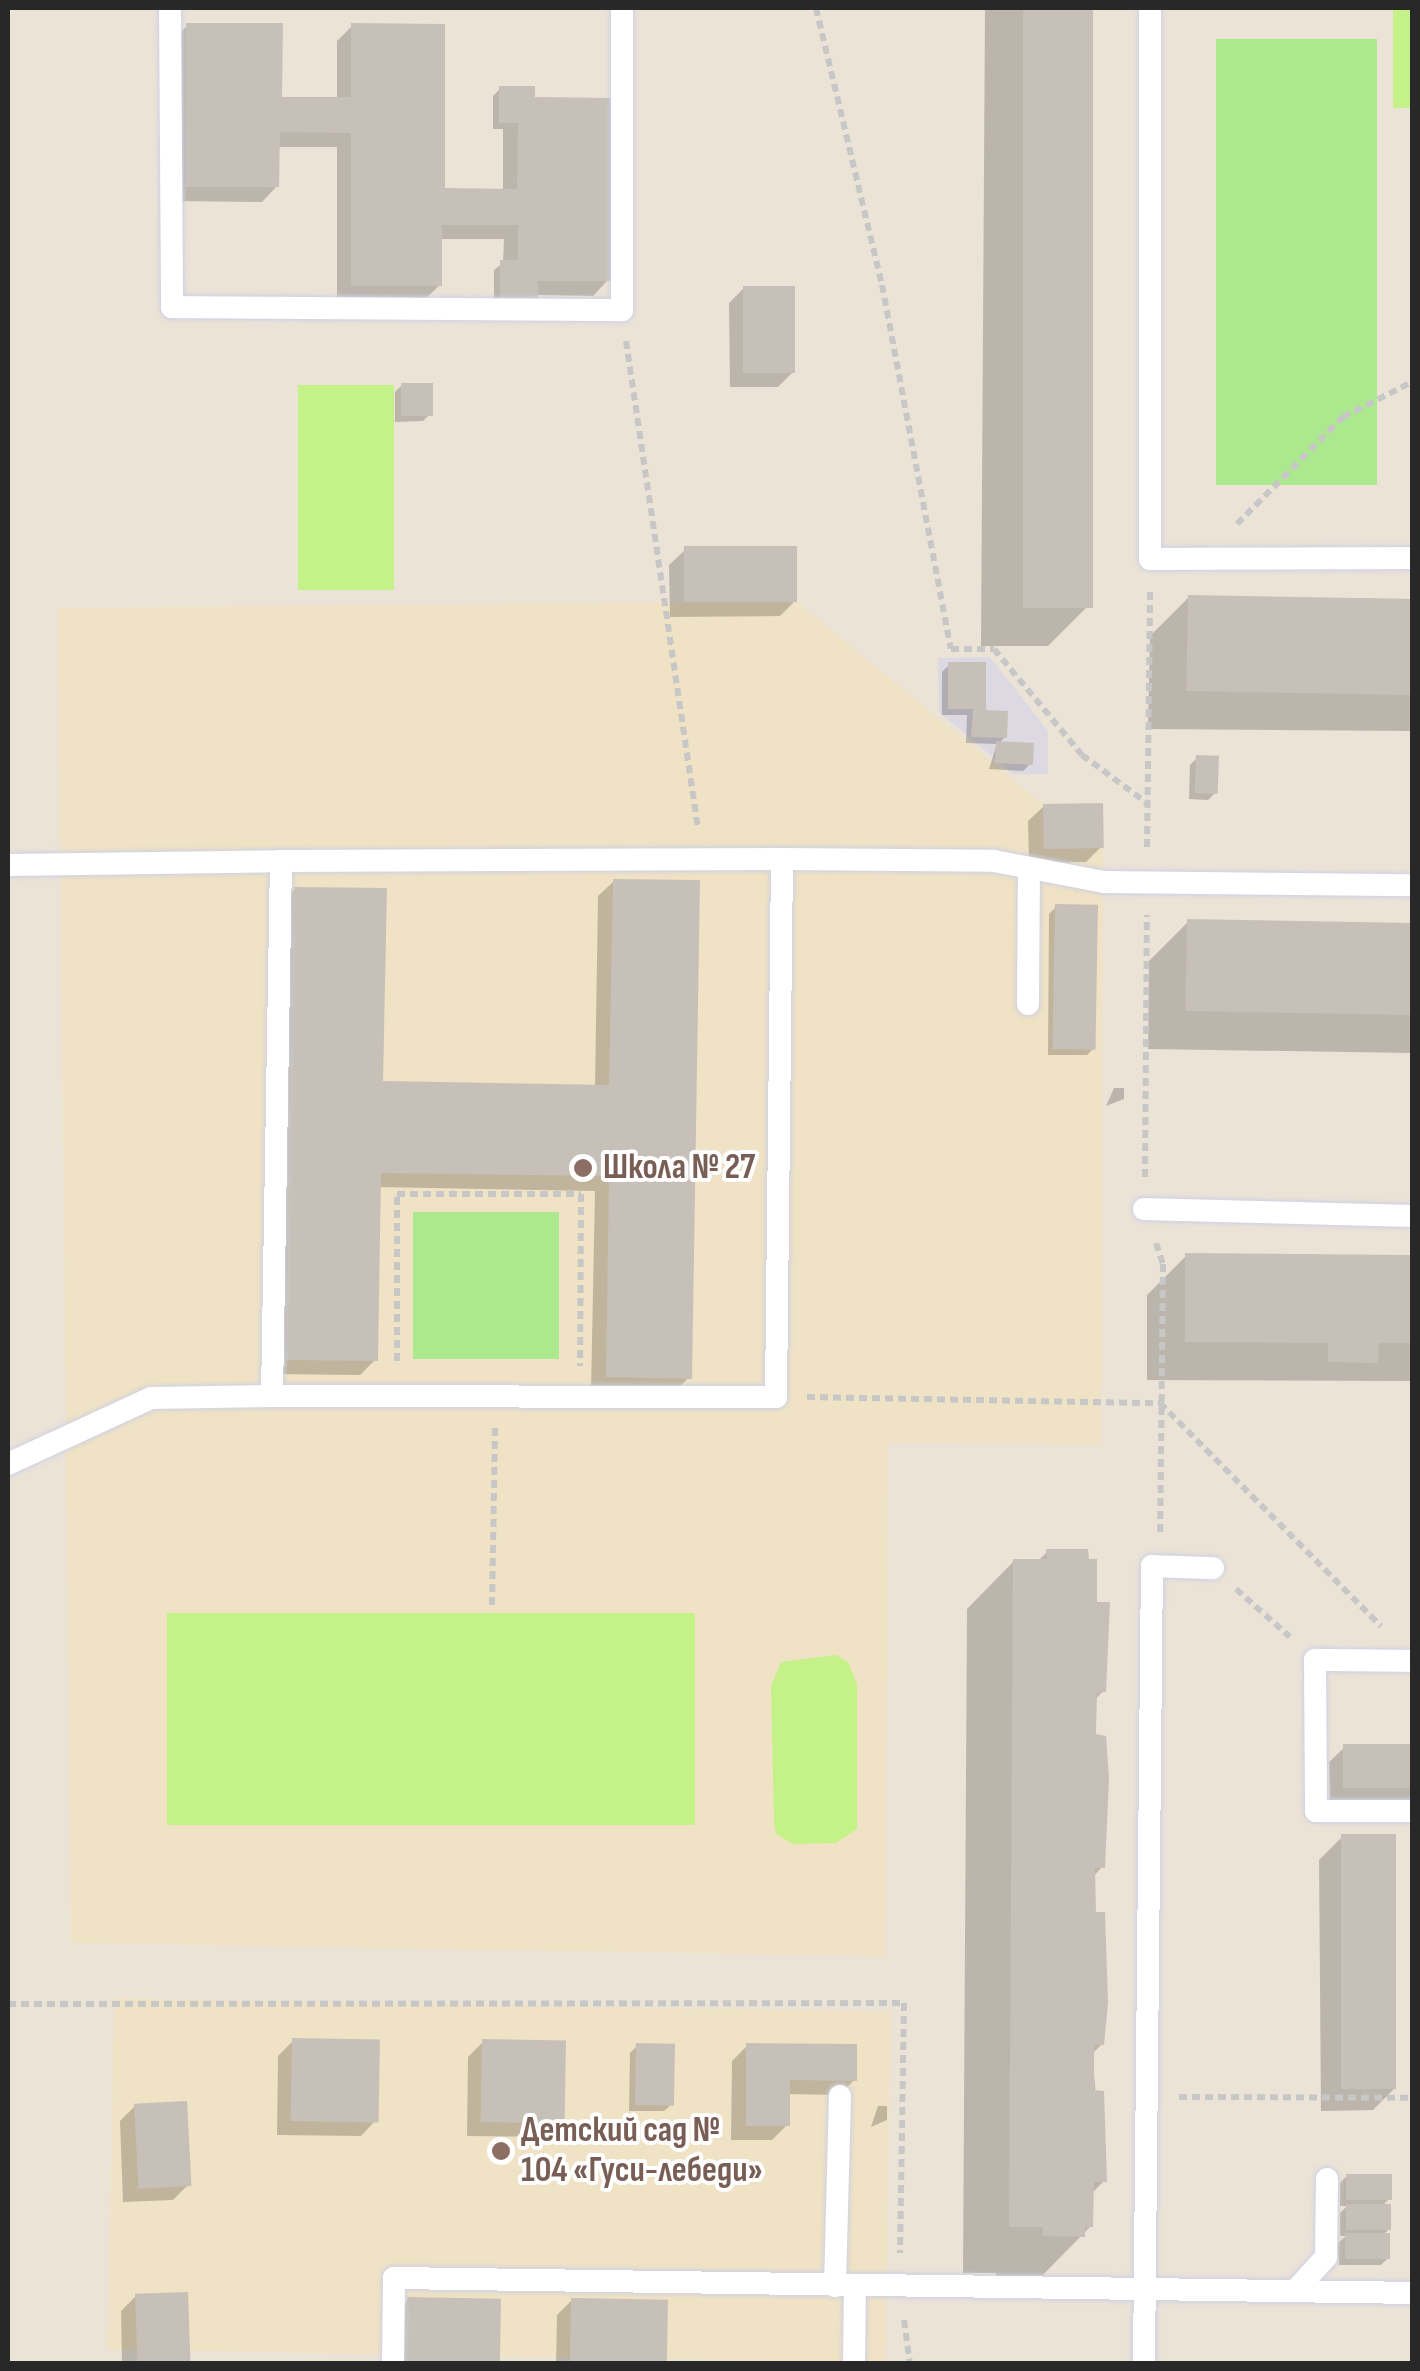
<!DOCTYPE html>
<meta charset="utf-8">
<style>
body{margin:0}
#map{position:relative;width:1420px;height:2371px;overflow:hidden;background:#ece3d7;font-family:"Sofia Sans Condensed",sans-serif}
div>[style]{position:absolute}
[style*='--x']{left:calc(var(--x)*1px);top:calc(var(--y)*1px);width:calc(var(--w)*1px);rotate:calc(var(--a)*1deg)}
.industrial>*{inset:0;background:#dcd9e3}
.education>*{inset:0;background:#f0e2c4;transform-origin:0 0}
.green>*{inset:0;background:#ace98e;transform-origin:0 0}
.pitch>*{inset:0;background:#c4f188;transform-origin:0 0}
.shadow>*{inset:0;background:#0003}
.building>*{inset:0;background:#c7c0b8;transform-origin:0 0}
.path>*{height:6px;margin-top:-3px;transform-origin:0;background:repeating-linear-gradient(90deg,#c7c7c7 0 8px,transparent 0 13px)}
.roads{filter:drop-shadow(0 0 2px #cdd1e3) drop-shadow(0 0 2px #cdd1e3)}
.service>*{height:22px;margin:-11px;padding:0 11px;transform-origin:11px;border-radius:11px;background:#fff}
.dots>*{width:28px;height:28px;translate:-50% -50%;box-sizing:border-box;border:5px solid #fff;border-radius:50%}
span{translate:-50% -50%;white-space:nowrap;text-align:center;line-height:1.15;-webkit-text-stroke:8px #fff;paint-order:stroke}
.education-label{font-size:35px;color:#785e54;font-weight:700}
.left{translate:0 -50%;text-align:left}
.frame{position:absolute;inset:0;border:10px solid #282828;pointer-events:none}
</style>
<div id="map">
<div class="industrial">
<i style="clip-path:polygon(990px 657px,1048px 731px,1048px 774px,1013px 774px,939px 712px,938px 658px)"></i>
</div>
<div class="education">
<i style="clip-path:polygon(797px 602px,1042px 804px,1103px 803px,1101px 1444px,888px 1443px,885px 1956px,71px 1943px,58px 608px)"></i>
<i style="left:891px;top:2012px;width:351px;height:777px;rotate:91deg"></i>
</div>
<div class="green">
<i style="left:1216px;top:39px;width:161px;height:446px"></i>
<i style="left:413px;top:1212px;width:146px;height:147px"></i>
</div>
<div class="pitch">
<i style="left:1393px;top:8px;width:19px;height:100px"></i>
<i style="left:298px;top:385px;width:96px;height:205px"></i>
<i style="left:167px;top:1613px;width:528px;height:212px"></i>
<i style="clip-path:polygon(836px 1655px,848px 1662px,857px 1684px,857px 1829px,836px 1843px,793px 1844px,776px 1834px,774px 1823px,771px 1686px,781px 1662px)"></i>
</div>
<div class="shadow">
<i style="clip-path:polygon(985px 8px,1090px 8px,1087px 607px,1048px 646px,981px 646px)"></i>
<i style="clip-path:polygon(187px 26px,280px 100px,337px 100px,337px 41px,352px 26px,442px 191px,503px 191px,503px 129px,493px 129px,493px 96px,500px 89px,533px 100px,608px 280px,593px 296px,536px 295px,494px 305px,494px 270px,503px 263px,504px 239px,440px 239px,440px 285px,424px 300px,337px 300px,337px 147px,277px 147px,277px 186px,262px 202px,172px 201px,172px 41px)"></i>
<i style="clip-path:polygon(744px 288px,793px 372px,778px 387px,730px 387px,729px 303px)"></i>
<i style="clip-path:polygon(402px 385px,430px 414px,423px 421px,395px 422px,395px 392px)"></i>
<i style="clip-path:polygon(685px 550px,795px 601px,780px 616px,670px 617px,669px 565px)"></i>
<i style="clip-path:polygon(1189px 597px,1412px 599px,1412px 731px,1148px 729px,1150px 636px)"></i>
<i style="clip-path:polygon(949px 665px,1005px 737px,998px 744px,1030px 764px,1023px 771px,989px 769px,997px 744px,966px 743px,967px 715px,942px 715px,942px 672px)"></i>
<i style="clip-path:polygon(1197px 758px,1215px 793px,1208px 800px,1189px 799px,1190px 765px)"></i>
<i style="clip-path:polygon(1044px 806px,1101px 847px,1086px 862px,1029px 863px,1028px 821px)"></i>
<i style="clip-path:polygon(614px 881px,689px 1377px,674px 1393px,591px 1391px,595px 1191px,378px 1187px,375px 1360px,360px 1375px,272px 1374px,280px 904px,295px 889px,380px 1083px,595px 1087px,598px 896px)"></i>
<i style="clip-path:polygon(1056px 907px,1094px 1048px,1087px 1055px,1048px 1055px,1049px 914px)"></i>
<i style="clip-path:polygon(1188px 922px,1412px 925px,1412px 1053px,1148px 1049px,1149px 961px)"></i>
<i style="clip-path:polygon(1114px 1088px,1124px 1088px,1124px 1099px,1106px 1106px)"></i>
<i style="clip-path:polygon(1186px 1256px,1412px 1258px,1412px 1381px,1147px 1380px,1147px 1295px)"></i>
<i style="clip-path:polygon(1047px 1552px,1095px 1604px,1103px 1691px,1094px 1701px,1102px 1867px,1093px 1877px,1102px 2044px,1092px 2054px,1104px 2181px,1091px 2194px,1091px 2226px,1035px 2283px,997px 2283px,996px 2273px,963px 2273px,967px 1609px,1014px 1561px,1038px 1561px)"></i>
<i style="clip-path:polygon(1412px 1746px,1412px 1802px,1330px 1803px,1329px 1762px,1345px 1747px)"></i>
<i style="clip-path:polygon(1342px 1837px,1396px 2087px,1373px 2110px,1321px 2111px,1319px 1860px)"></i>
<i style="clip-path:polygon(293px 2041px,376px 2120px,361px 2136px,277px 2135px,278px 2056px)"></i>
<i style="clip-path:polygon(483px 2042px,563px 2122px,548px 2137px,467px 2136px,468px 2057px)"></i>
<i style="clip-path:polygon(637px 2046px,672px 2104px,664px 2111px,629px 2111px,630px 2053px)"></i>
<i style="clip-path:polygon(747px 2046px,855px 2079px,840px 2095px,787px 2094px,787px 2125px,772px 2140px,731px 2140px,732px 2061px)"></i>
<i style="clip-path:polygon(135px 2106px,188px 2185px,173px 2200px,123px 2202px,120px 2121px)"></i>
<i style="clip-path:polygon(878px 2106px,887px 2106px,887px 2120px,871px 2127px)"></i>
<i style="clip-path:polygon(1347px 2176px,1389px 2199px,1382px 2206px,1389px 2229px,1382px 2236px,1388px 2258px,1381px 2265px,1339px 2265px,1338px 2243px,1346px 2236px,1340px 2236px,1340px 2213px,1347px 2206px,1340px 2206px,1340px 2183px)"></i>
<i style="clip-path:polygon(136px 2296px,188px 2364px,122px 2364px,121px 2311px)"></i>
<i style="clip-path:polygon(408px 2300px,498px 2364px,393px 2364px,393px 2315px)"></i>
<i style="clip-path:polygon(572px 2300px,664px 2364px,556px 2364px,557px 2315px)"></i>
</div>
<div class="building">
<i style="left:1023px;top:8px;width:70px;height:600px"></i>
<i style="clip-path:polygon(186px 23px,283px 23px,282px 97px,351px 97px,351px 23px,445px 24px,445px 188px,517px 189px,518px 123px,499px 123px,499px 86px,535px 86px,535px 97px,611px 98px,611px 281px,538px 281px,538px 299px,500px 299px,500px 260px,518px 260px,518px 225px,442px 225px,442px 286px,351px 286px,351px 133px,280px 132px,279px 187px,186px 187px)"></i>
<i style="left:743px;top:286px;width:52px;height:87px"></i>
<i style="left:401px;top:383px;width:32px;height:33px"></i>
<i style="left:797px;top:546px;width:56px;height:113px;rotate:90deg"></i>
<i style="left:1188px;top:595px;width:224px;height:96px;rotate:1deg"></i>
<i style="clip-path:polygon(948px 662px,986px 662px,986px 710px,1008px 711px,1007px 738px,971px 737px,973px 709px,948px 709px)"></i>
<i style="left:996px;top:741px;width:38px;height:22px;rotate:3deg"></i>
<i style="left:1196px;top:755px;width:23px;height:38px;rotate:2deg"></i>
<i style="left:1103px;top:803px;width:45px;height:60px;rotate:89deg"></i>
<i style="clip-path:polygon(613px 879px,700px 880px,692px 1379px,606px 1377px,609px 1176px,381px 1173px,378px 1361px,286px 1360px,294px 887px,387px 888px,383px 1081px,609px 1085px)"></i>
<i style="left:1055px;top:904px;width:43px;height:145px;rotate:1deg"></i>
<i style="left:1187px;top:919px;width:225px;height:92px;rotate:1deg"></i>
<i style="clip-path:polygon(1185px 1253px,1412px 1255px,1412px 1343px,1379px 1343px,1378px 1363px,1328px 1362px,1328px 1343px,1185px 1342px)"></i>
<i style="clip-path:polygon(1046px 1549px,1088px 1549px,1089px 1559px,1097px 1559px,1097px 1602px,1110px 1602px,1106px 1692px,1097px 1693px,1096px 1734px,1106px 1736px,1109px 1778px,1105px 1868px,1095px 1868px,1096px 1912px,1105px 1912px,1108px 2003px,1104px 2045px,1094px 2045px,1094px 2090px,1104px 2091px,1107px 2182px,1094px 2182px,1093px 2227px,1085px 2227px,1085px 2237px,1043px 2236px,1043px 2227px,1009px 2227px,1013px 1559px,1047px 1559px)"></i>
<i style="left:1412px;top:1744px;width:44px;height:69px;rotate:90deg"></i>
<i style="left:1396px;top:1834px;width:255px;height:55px;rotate:90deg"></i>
<i style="left:292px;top:2038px;width:88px;height:83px;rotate:1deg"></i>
<i style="left:482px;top:2039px;width:84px;height:83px;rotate:1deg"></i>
<i style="left:636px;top:2043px;width:39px;height:62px;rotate:1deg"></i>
<i style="clip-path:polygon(746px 2043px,857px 2044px,857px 2081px,790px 2080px,790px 2126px,746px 2126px)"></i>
<i style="left:187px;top:2101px;width:85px;height:53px;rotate:87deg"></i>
<i style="left:1346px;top:2174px;width:46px;height:26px"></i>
<i style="left:1346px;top:2204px;width:45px;height:26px"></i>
<i style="left:1345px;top:2233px;width:45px;height:26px"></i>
<i style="left:188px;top:2292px;width:72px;height:53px;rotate:88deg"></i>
<i style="left:407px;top:2297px;width:94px;height:67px;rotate:1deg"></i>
<i style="left:571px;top:2298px;width:97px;height:66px;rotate:1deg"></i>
</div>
<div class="path">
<i style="--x:816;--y:8;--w:285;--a:76.6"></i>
<i style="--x:882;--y:285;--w:370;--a:79.3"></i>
<i style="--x:951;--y:649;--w:43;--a:0"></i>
<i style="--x:994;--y:649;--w:138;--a:50.3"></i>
<i style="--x:1082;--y:755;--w:81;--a:36.4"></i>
<i style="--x:626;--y:341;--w:493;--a:81.6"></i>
<i style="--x:1237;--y:524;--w:151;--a:-45.3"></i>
<i style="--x:1343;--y:417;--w:77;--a:-26.9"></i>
<i style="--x:1147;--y:847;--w:257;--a:-89.3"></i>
<i style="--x:1145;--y:1177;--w:262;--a:-89.6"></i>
<i style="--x:1156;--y:1243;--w:22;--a:72"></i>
<i style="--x:1163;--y:1264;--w:270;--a:90.6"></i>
<i style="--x:397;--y:1361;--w:167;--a:-90"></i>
<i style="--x:397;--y:1194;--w:184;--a:0"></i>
<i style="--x:581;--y:1194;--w:172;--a:90.3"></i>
<i style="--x:807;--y:1397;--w:353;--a:1"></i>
<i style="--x:1160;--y:1403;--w:314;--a:45.3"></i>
<i style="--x:1236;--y:1589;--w:72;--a:41.6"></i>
<i style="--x:492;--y:1605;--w:177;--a:-89"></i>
<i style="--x:8;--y:2004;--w:896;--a:-0.06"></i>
<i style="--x:904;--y:2003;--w:250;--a:90.9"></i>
<i style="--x:1179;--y:2097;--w:233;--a:0.2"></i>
<i style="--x:904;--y:2320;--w:44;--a:82.2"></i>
</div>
<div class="roads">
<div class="service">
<i style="--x:170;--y:8;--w:299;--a:89.6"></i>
<i style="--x:172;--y:307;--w:450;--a:0.4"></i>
<i style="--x:622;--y:310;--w:302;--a:-90"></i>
<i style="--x:1150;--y:8;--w:551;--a:90"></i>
<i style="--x:1150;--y:559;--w:262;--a:-0.2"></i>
<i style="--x:782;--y:859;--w:538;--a:90.64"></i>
<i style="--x:776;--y:1397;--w:504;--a:-179.89"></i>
<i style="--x:272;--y:1396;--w:535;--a:-89.04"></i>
<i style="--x:281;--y:861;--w:501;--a:-0.23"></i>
<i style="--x:782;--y:859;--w:212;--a:0.5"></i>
<i style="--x:994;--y:861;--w:112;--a:10.8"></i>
<i style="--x:1104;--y:882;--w:308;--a:0.6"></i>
<i style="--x:8;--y:865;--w:273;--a:-0.8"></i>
<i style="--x:1028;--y:1004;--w:136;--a:-89.6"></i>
<i style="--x:1144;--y:1209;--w:268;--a:1.5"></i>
<i style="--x:8;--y:1464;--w:157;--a:-24.8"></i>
<i style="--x:151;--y:1398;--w:121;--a:-0.9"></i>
<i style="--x:1412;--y:1661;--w:97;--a:-179.4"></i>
<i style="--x:1315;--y:1660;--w:151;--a:89.6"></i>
<i style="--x:1316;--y:1811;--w:96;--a:0"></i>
<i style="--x:835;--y:2286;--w:190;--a:-88.5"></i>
<i style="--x:1295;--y:2291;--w:46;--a:-47.6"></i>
<i style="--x:1326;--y:2257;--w:78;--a:-89.3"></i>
<i style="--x:393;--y:2364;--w:86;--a:-89.3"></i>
<i style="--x:394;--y:2278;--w:1018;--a:0.84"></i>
<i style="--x:854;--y:2364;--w:78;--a:-89.3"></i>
<i style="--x:1144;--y:2364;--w:798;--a:-89.43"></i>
<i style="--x:1152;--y:1566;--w:61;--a:1.9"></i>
</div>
</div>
<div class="dots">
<i style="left:583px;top:1168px;background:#8d6e63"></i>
<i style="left:501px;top:2151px;background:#8d6e63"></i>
</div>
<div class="education-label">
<span class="left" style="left:603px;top:1168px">Школа № 27</span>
<span class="left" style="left:521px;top:2151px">Детский сад №<br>104 «Гуси-лебеди»</span>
</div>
<div class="frame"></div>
</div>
